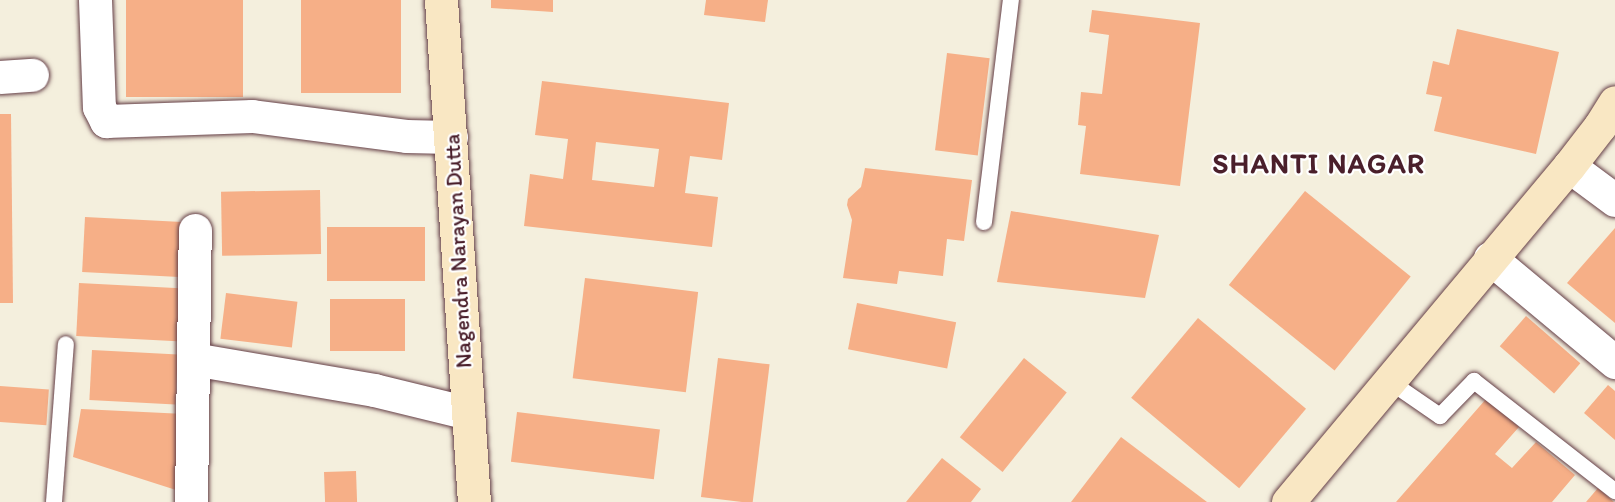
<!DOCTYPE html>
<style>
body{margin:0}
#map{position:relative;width:1615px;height:502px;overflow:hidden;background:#f4efdd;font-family:Itim,sans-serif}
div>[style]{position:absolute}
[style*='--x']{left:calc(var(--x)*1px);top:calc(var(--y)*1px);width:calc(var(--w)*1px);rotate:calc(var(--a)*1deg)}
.building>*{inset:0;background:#f6af87;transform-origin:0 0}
.roads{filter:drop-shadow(0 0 2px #643e46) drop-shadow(0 0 2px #643e46)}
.lane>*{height:16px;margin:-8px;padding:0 8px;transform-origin:8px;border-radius:8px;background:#fff}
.street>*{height:33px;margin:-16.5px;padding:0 16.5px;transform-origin:16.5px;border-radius:16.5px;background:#fff}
.secondary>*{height:33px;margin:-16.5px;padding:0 16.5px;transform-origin:16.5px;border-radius:16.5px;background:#f9e7c3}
span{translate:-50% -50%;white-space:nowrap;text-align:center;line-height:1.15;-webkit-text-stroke:4.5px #fff;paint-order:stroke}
.street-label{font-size:22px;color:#4a1f2b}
.district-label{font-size:28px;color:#4a1f2b;font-weight:700;letter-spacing:1.5px}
</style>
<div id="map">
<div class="building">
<i style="left:126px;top:0;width:117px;height:97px"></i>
<i style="left:301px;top:0;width:100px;height:93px"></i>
<i style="clip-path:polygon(491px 0,553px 0,553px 12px,491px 8px)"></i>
<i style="clip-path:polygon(706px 0,768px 0,765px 22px,704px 15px)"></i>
<i style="clip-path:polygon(1092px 10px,1200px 23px,1180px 186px,1080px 174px,1086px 126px,1078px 125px,1081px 92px,1102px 94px,1109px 35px,1089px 32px)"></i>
<i style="clip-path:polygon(1457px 29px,1559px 52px,1536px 154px,1434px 131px,1442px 97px,1426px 94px,1433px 61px,1449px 65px)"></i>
<i style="left:947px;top:53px;width:43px;height:98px;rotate:7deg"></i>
<i style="clip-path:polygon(evenodd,542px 81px,729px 103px,722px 160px,690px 156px,685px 193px,718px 197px,712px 247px,524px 226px,530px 174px,563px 179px,568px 139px,535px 135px,542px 81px,596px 142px,659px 149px,654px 187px,592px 180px,596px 142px)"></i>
<i style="clip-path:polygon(0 114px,11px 114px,13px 303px,0 303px)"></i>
<i style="clip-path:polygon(865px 168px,972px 180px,964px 241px,947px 239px,943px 276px,899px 271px,897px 284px,843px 278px,852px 220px,847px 205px,848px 199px,861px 187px)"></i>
<i style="left:320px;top:190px;width:64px;height:99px;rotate:89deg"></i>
<i style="left:1305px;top:191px;width:136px;height:121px;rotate:39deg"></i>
<i style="clip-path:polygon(1011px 211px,1159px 235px,1145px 298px,997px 282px)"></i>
<i style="left:85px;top:217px;width:102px;height:55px;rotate:3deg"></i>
<i style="left:425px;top:227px;width:54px;height:98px;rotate:90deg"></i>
<i style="clip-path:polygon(1615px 228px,1615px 323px,1567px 283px)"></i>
<i style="left:585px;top:278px;width:114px;height:101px;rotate:7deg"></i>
<i style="left:79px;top:283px;width:101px;height:53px;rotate:3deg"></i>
<i style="left:226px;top:293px;width:72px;height:46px;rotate:7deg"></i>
<i style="left:405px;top:299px;width:52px;height:75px;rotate:90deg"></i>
<i style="left:857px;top:303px;width:101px;height:47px;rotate:11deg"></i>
<i style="left:1526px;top:316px;width:72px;height:40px;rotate:41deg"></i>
<i style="left:1198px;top:318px;width:141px;height:104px;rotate:40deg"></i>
<i style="left:92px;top:350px;width:86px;height:50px;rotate:3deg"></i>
<i style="left:718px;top:358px;width:52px;height:140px;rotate:7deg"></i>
<i style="left:1024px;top:358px;width:55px;height:102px;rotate:39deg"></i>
<i style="clip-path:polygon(1608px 385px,1615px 391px,1615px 440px,1584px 413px)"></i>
<i style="left:0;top:386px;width:49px;height:36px;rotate:4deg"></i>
<i style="clip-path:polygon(1486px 399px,1519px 427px,1495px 454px,1512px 468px,1536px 442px,1575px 475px,1552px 502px,1396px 502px)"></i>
<i style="clip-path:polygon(81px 409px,185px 414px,176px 490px,73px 457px)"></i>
<i style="left:517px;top:412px;width:144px;height:50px;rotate:7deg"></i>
<i style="clip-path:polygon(1121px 437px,1207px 502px,1071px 502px)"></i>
<i style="clip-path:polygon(942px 458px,981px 489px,971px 502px,906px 502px)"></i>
<i style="left:356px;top:471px;width:31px;height:32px;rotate:88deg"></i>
<i style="clip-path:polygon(1598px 488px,1614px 502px,1586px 502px)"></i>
</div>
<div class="roads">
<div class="lane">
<i style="--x:984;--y:222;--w:224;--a:-83.1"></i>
<i style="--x:1389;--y:381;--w:62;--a:34.5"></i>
<i style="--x:1440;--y:416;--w:49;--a:-45.8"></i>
<i style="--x:1474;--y:381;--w:179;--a:38"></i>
<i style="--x:54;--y:502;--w:158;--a:-85.7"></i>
</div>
<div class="street">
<i style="--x:95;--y:0;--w:107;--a:87.9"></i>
<i style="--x:99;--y:107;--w:16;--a:63"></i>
<i style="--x:106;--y:121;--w:146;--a:-2"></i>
<i style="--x:252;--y:116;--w:155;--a:7.4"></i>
<i style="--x:406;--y:136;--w:45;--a:1.3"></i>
<i style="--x:0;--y:77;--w:32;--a:-4"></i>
<i style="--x:1569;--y:166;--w:57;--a:36.5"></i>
<i style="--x:1490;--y:258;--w:163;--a:39.8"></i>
<i style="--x:193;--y:359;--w:184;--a:9.7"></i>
<i style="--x:374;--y:390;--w:97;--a:13.7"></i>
<i style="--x:191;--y:502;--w:272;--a:-89.2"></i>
</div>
<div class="secondary">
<i style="--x:441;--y:0;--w:503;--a:86.24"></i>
<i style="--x:1288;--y:502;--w:438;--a:-50.1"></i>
<i style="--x:1569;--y:166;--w:51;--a:-52.2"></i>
<i style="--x:1600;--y:126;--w:28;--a:-58"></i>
</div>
</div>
<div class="street-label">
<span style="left:458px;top:251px;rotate:-93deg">Nagendra Narayan Dutta</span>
</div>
<div class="district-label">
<span style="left:1319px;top:163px">SHANTI NAGAR</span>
</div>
</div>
